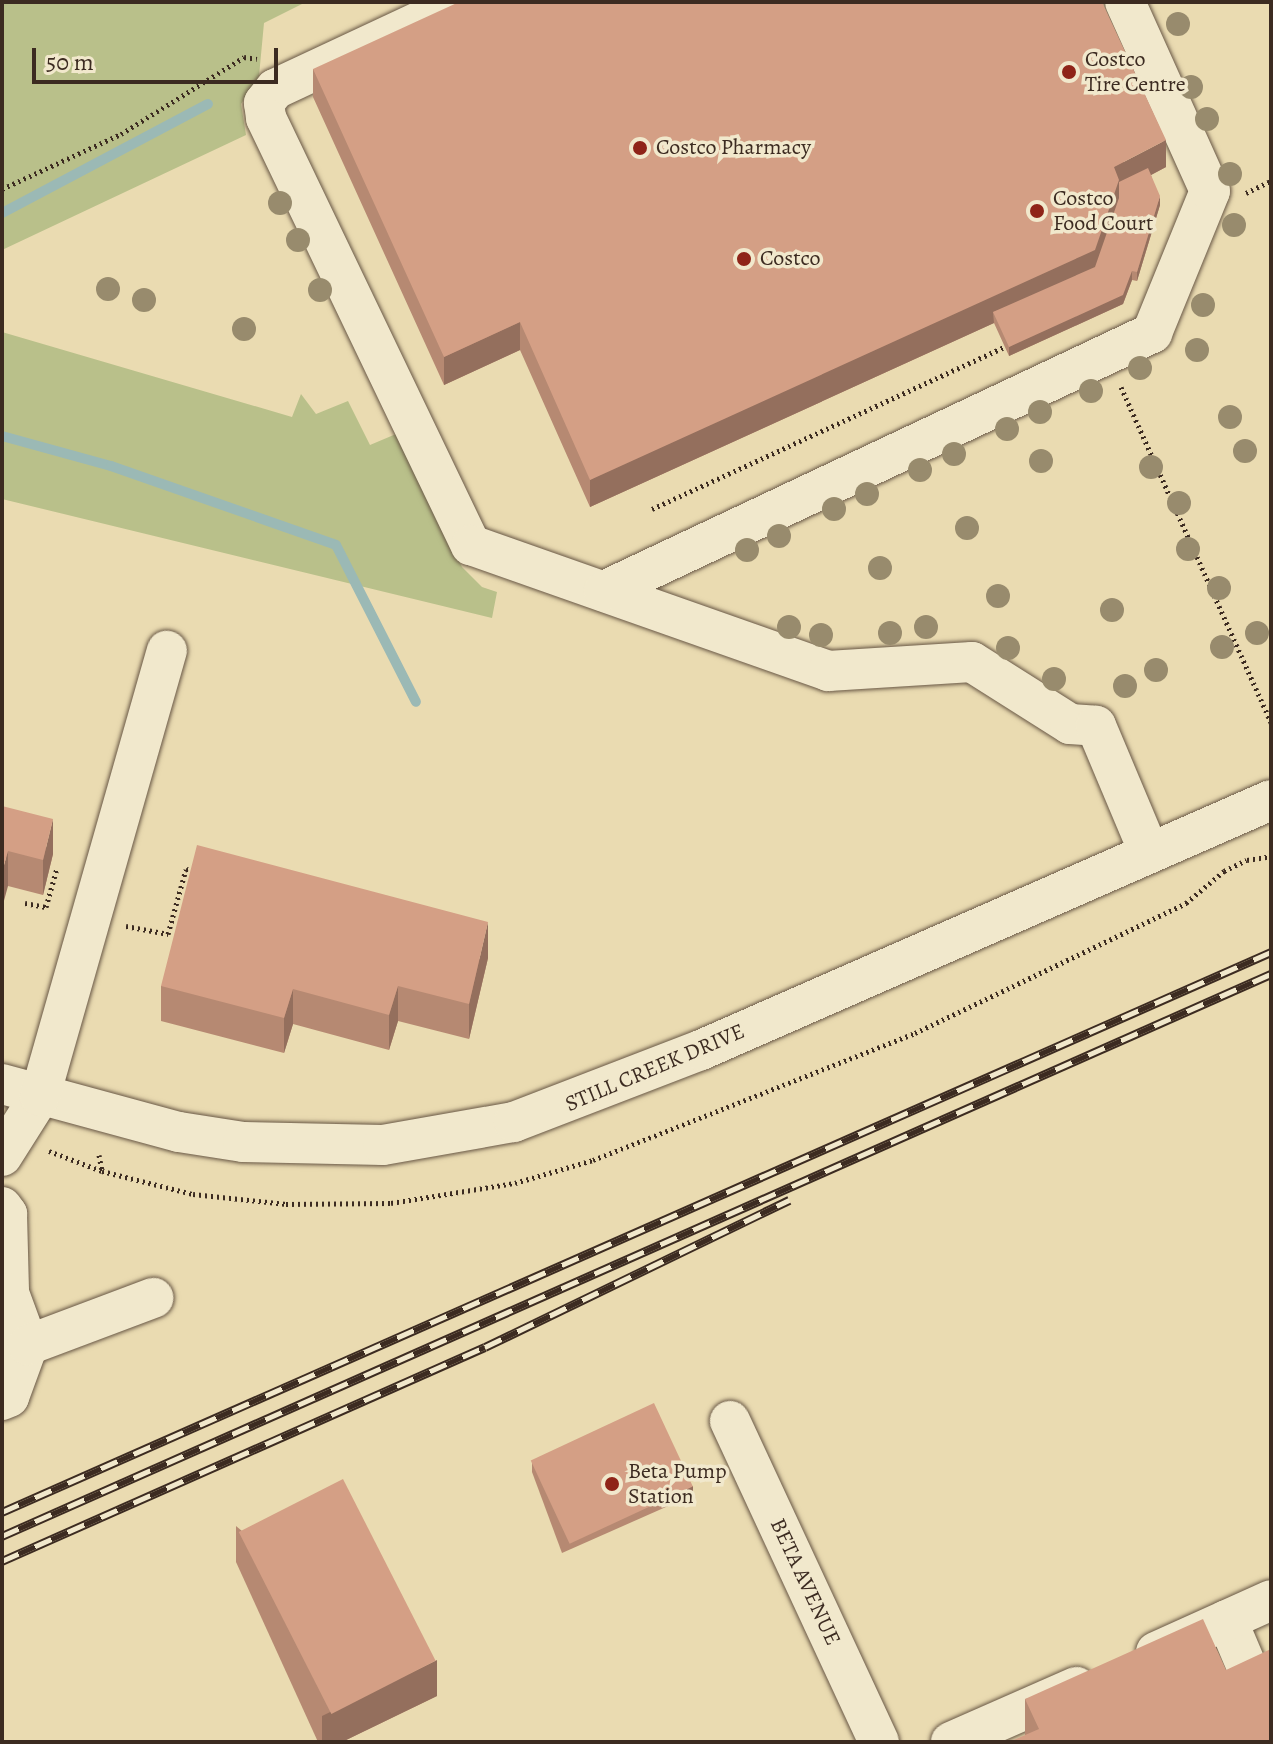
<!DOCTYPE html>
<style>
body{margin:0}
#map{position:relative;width:1273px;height:1744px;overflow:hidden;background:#eadbb1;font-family:Alegreya,serif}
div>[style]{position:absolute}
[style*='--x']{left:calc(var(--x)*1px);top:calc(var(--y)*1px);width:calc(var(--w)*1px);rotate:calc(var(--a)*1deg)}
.green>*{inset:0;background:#b9c08a}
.stream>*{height:10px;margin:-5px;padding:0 5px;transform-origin:5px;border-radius:5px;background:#9bb9b5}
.path>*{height:5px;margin-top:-2.5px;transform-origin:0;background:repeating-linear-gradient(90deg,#3c2b21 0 2px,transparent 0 6px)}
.roads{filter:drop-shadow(0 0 2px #685745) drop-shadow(0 0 2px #685745)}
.minor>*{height:40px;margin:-20px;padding:0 20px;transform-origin:20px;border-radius:20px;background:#f1e8cc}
.rail>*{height:9px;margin-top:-4.5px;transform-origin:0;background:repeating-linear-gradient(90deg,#f1e8cc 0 18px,#3c2b21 0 36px);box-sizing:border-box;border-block:2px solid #3c2b21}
.trees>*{width:24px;height:24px;margin:-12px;border-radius:50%;background:#988b6d}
.wall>*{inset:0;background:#b68972}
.shaded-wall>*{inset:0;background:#946f5d;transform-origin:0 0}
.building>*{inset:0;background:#d49f85;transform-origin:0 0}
.dots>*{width:22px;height:22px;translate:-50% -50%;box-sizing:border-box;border:4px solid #f1e8cc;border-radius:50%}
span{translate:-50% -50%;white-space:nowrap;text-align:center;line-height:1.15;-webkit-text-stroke:7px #f1e8cc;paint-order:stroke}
.poi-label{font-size:22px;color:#3c2b21}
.left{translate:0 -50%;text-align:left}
.street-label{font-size:22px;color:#3c2b21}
.frame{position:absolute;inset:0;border:4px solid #3c2b21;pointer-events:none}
.scale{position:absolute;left:32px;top:48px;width:246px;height:36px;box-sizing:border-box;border:4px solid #3c2b21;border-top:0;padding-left:10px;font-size:24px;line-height:28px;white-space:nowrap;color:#3c2b21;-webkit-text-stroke:6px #f1e8cc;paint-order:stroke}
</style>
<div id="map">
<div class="green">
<i style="clip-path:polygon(2px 2px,306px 2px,264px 23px,259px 76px,241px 104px,246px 135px,2px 250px)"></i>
<i style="clip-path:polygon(2px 332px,292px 417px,301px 394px,316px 414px,348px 401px,370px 445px,396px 434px,462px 567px,482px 587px,497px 592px,492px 618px,2px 499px)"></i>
</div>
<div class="stream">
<i style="--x:2;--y:213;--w:233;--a:-27.9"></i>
<i style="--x:2;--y:436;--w:113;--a:15.4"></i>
<i style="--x:111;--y:466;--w:238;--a:19.3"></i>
<i style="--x:336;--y:545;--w:176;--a:63"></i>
</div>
<div class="path">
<i style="--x:2;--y:189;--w:131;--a:-24.8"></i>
<i style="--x:121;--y:134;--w:145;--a:-32"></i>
<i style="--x:244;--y:57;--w:13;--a:9"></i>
<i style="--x:1246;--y:193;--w:28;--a:-26"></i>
<i style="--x:1121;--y:387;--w:368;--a:65.9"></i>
<i style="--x:652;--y:509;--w:388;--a:-24.7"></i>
<i style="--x:25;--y:903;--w:21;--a:11"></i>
<i style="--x:46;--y:907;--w:41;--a:-74.2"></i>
<i style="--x:126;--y:926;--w:43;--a:10.8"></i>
<i style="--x:168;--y:934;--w:67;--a:-74.5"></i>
<i style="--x:186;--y:869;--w:7;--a:16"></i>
<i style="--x:49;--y:1151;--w:57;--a:20.7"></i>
<i style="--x:102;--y:1171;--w:94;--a:14.2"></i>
<i style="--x:193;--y:1194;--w:94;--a:6.1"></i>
<i style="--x:286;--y:1204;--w:105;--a:-0.5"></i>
<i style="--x:391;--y:1203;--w:126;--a:-9.2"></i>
<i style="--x:515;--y:1183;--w:81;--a:-16.4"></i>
<i style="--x:593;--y:1160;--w:346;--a:-21.5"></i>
<i style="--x:915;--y:1033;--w:301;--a:-25.6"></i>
<i style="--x:1186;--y:903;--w:50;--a:-40.1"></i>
<i style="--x:1224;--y:871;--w:25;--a:-26"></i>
<i style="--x:1247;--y:860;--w:24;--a:-9"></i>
<i style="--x:99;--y:1155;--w:15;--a:79"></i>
</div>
<div class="roads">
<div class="minor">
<i style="--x:461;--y:2;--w:205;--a:154.9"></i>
<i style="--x:275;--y:89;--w:18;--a:128"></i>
<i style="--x:264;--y:103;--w:15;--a:82"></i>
<i style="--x:266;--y:118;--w:474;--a:64.4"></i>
<i style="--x:471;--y:545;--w:379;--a:19.4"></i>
<i style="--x:828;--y:671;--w:144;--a:-3.6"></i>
<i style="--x:972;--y:662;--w:116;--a:32.3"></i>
<i style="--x:1070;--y:724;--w:26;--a:4"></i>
<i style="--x:1096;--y:726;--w:137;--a:67.2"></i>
<i style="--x:604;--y:591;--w:606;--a:-25.21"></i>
<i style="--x:1152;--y:333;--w:153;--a:-67.8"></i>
<i style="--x:1210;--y:191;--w:207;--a:-114.2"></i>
<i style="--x:2;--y:1084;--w:183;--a:15.2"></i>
<i style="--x:179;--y:1132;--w:65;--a:8.9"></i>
<i style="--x:243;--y:1142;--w:140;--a:1.2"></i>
<i style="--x:383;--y:1145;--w:133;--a:-10"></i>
<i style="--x:514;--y:1122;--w:200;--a:-21.1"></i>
<i style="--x:701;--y:1050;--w:622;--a:-23.68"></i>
<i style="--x:2;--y:1156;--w:71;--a:-57.7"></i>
<i style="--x:40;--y:1096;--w:463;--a:-74.1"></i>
<i style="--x:2;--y:1207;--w:9;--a:54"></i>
<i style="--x:7;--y:1214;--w:79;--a:88.5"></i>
<i style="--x:9;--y:1293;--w:55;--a:69.9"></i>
<i style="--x:28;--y:1345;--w:55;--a:110.1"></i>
<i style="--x:9;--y:1397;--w:8;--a:157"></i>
<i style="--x:6;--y:1334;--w:25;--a:27"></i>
<i style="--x:28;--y:1345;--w:134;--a:-20.6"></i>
<i style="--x:730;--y:1421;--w:354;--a:65.1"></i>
<i style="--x:1227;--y:1620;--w:85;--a:67.1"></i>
<i style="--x:1156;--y:1652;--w:126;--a:-24.3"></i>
<i style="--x:951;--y:1742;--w:137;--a:-23.7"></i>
</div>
</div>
<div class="rail">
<i style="--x:2;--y:1512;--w:1387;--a:-23.81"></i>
<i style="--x:2;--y:1536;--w:1388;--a:-23.89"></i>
<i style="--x:2;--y:1561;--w:528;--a:-23.9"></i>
<i style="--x:485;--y:1347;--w:338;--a:-25.8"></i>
</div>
<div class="trees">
<i style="left:1178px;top:24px"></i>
<i style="left:1191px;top:87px"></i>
<i style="left:1207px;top:119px"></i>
<i style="left:1230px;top:174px"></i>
<i style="left:280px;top:203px"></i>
<i style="left:1234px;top:225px"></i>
<i style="left:298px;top:240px"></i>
<i style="left:108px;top:289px"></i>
<i style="left:320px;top:290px"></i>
<i style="left:144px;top:300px"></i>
<i style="left:1203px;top:305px"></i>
<i style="left:244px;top:329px"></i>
<i style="left:1197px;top:350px"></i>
<i style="left:1140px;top:368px"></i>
<i style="left:1091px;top:391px"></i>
<i style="left:1040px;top:412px"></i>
<i style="left:1230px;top:417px"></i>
<i style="left:1007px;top:429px"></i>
<i style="left:1245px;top:451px"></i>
<i style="left:954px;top:454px"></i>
<i style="left:1041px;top:461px"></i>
<i style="left:1151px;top:467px"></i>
<i style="left:920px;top:470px"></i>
<i style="left:867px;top:494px"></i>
<i style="left:1179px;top:503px"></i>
<i style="left:834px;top:509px"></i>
<i style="left:967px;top:528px"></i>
<i style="left:779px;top:536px"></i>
<i style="left:1188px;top:549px"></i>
<i style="left:747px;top:550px"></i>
<i style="left:880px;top:568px"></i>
<i style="left:1219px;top:588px"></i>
<i style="left:998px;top:596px"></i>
<i style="left:1112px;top:610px"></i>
<i style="left:789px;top:627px"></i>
<i style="left:926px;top:627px"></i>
<i style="left:890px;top:633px"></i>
<i style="left:1257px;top:633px"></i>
<i style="left:821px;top:635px"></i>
<i style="left:1222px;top:647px"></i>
<i style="left:1008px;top:648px"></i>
<i style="left:1156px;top:670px"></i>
<i style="left:1054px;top:679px"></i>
<i style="left:1125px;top:686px"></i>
</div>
<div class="wall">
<i style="clip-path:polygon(313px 69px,1166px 167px,1151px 175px,1160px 205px,1137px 281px,1132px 280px,1123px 304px,1009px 356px,994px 323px,590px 507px,520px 350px,444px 385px,313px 97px)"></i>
<i style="clip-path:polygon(2px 806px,53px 854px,43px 895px,8px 886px)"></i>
<i style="clip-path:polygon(488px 958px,469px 1039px,398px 1021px,389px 1050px,293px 1024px,284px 1053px,161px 1021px,161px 986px)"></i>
<i style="clip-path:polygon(532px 1462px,693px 1495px,562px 1553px,532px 1472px)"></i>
<i style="clip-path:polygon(236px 1526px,437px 1696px,342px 1742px,318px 1742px,236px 1562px)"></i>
<i style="clip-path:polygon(1226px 1670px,1271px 1742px,1025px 1735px,1025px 1699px)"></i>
</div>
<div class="shaded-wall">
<i style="clip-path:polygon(1166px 140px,1166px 167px,1119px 192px,1119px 208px,1095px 277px,993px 312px,994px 323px,590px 507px,590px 480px,1114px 167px)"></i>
<i style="clip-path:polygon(1160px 196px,1160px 205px,1137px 281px,1137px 272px)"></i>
<i style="clip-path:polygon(1132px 271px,1132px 280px,1123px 304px,1009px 356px,1009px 347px)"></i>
<i style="clip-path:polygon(520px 322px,520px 350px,444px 385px,444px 357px)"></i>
<i style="clip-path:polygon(53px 819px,53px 854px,43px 895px,43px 860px)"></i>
<i style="clip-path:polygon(8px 851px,8px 886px,2px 908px,2px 872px)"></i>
<i style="clip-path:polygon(488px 922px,488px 958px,469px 1039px,469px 1004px)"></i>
<i style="clip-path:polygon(398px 986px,398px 1021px,389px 1050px,389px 1015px)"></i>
<i style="clip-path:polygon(293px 989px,293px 1024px,284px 1053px,284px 1018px)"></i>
<i style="left:693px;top:1486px;width:9px;height:143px;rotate:90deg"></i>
<i style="clip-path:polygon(437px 1660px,437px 1696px,342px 1742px,322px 1742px,322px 1716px)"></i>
</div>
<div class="building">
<i style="clip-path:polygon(459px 2px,1102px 2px,1166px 140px,1114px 167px,1119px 180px,1095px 250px,590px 480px,520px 322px,444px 357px,313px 69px)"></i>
<i style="clip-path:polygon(1148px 168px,1160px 196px,1137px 272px,1132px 271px,1123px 295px,1009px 347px,993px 312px,1095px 267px,1119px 198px,1119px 182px)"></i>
<i style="clip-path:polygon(2px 806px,53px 819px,43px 860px,8px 851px,2px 872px)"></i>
<i style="clip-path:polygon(197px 845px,488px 922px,469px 1004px,398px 986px,389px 1015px,293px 989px,284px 1018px,161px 986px)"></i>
<i style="left:654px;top:1403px;width:92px;height:136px;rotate:65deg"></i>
<i style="left:343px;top:1479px;width:204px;height:117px;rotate:63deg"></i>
<i style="clip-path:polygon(1203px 1619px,1226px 1670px,1271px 1649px,1271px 1742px,1009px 1742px,1039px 1729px,1025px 1699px)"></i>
</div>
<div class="dots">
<i style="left:1069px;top:72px;background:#8f2418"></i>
<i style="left:640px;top:148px;background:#8f2418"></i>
<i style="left:1037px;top:211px;background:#8f2418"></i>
<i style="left:744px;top:259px;background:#8f2418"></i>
<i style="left:612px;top:1484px;background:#8f2418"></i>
</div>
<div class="poi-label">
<span class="left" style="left:1085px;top:72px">Costco<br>Tire Centre</span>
<span class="left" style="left:656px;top:148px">Costco Pharmacy</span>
<span class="left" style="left:1053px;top:211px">Costco<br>Food Court</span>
<span class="left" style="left:760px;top:259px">Costco</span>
<span class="left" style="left:628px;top:1484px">Beta Pump<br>Station</span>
</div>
<div class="street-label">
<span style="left:655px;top:1068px;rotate:-23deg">STILL CREEK DRIVE</span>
<span style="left:805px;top:1582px;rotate:65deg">BETA AVENUE</span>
</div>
<div class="frame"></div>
<div class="scale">50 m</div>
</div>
